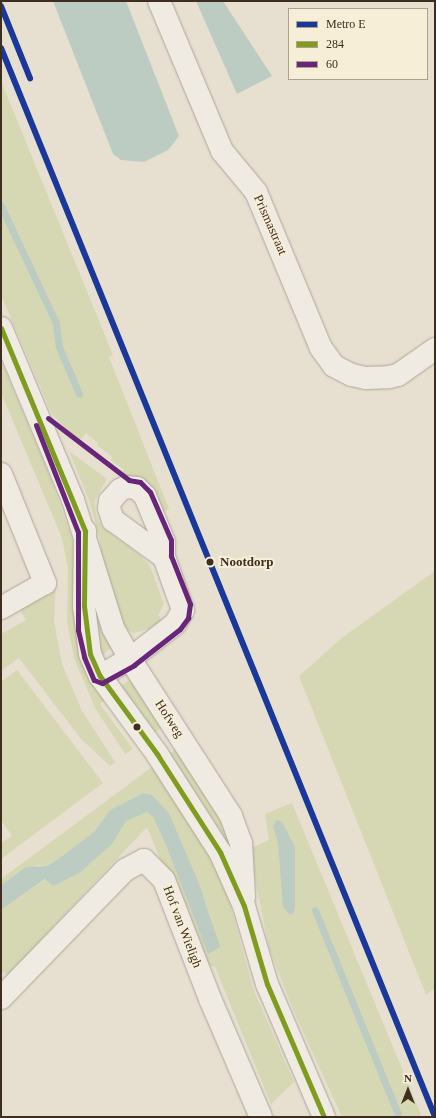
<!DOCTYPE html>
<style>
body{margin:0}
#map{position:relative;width:436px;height:1118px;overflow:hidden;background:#e7e0d1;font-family:"Times New Roman",serif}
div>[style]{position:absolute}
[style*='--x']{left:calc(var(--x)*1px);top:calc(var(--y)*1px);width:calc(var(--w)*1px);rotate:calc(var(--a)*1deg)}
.green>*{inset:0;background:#d6d7b3}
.water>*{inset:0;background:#bcccc2}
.stream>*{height:7px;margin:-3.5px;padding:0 3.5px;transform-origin:3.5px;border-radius:3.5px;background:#bcccc2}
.roads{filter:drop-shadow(0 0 1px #ada599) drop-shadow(0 0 1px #ada599)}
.street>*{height:22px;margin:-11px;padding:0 11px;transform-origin:11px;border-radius:11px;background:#efebe3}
.secondary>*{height:22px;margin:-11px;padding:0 11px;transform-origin:11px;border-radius:11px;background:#efebe3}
.bus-1>*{height:5px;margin:-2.5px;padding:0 2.5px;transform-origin:2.5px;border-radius:2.5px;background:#7f9c1f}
.bus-2>*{height:5px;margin:-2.5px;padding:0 2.5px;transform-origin:2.5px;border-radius:2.5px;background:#68257a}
.metro-1>*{height:6px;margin:-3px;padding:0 3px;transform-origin:3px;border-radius:3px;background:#1a389a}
.dots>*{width:11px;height:11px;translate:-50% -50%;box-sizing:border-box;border:2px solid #f7eed8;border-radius:50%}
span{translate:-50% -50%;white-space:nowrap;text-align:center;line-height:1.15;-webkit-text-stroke:4px #f7eed8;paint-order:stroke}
.street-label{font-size:13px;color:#3d2e20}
.stop-label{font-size:13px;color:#3d2e20;font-weight:700}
.left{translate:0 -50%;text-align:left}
.frame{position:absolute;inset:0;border:2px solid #3d2e20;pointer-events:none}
.legend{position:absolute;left:288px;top:8px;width:140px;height:72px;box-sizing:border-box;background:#f7eed8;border:1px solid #ada18e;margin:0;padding:5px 7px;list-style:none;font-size:12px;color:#3d2e20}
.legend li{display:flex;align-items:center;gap:8px;height:20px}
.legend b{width:20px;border:1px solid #ada18e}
.north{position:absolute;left:388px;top:1070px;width:40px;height:40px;-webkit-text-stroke:3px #f7eed8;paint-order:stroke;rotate:0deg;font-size:11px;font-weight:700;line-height:16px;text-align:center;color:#3d2e20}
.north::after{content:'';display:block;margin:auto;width:14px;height:18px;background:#3d2e20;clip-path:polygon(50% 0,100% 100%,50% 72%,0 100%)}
</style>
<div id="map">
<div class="green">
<i style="clip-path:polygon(1px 81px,113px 355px,109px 357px,169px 509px,162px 512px,120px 474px,124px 470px,111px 460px,112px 457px,97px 445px,98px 443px,86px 433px,78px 442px,52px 414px,1px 295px)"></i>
<i style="clip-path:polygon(1px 361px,49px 474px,71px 535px,107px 698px,100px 704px,133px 749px,125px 754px,95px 708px,74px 658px,67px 621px,68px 569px,62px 538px,1px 393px)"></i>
<i style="clip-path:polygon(69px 451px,107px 479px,95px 500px,96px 515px,102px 527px,141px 556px,150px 566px,164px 604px,158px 615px,162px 620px,149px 629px,133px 633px,125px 629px,105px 576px,99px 537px,89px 500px)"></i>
<i style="clip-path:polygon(435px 571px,435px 988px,426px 995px,299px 676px,343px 637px)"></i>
<i style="clip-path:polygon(56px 583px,54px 621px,62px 664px,82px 711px,115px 762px,110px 766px,81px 739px,19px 658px,1px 671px,1px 634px,26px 620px,18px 606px)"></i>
<i style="clip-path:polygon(92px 597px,113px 646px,99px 658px)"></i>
<i style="clip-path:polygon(17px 670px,103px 783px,1px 859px,1px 843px,12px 836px,1px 820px,1px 682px)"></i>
<i style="clip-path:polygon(133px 679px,164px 726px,151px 735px,115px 688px)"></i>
<i style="clip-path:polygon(178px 747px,220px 811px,234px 857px,166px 757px)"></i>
<i style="clip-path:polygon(156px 764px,202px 832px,226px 889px,254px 991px,294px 1082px,271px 1104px,215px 967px,204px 965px,147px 827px,8px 975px,4px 972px,1px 973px,1px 910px,46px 879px,53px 886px,81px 872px,112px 844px,126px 821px,147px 812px,153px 817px,165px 843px,208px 954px,211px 918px,199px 883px,169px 813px,152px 795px,143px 793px,110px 810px,94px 832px,72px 849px,47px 866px,38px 865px,19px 872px,1px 885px,1px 879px)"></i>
<i style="clip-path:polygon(292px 803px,422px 1117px,342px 1117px,294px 1012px,269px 948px,249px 849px,269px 840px,265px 814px)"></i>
</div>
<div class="water">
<i style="clip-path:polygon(53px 1px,126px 1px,179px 136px,168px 150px,144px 162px,121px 160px,113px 154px)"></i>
<i style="clip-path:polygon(196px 1px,223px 1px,272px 76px,237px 94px)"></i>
<i style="clip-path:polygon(143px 793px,152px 795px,169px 813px,199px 883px,220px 947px,208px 954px,165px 843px,153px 817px,147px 812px,126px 821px,112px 844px,81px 872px,53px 886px,45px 879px,1px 910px,1px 885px,26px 867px,47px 866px,58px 859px,94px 832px,110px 810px)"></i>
<i style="clip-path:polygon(277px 820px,282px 822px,295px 847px,295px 907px,293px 914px,289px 914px,283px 907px,278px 843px,273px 826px)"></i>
</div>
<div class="stream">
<i style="--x:1;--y:206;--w:129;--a:64.8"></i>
<i style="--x:56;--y:323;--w:24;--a:83"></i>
<i style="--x:59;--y:347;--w:51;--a:66.9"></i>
<i style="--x:315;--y:910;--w:223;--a:67.9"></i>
</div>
<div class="roads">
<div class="street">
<i style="--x:159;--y:1;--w:163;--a:67.2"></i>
<i style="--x:222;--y:151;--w:53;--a:50.3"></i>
<i style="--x:256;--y:192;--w:169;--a:67.4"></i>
<i style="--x:321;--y:348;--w:22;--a:54"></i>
<i style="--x:334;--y:366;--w:20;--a:27"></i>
<i style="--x:352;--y:375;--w:14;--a:12"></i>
<i style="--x:366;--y:378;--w:23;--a:-2"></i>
<i style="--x:389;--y:377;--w:9;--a:-13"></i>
<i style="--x:398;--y:375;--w:45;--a:-35.1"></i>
<i style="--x:1;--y:474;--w:118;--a:68"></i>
<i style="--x:45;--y:583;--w:51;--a:150.4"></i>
<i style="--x:100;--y:676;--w:34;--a:-30"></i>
<i style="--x:130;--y:659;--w:57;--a:-37.9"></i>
<i style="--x:175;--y:624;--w:16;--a:-60"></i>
<i style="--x:183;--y:610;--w:56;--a:-109.7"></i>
<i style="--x:164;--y:557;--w:15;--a:-90"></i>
<i style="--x:164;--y:542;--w:50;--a:-112.4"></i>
<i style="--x:145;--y:496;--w:11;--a:-135"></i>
<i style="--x:137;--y:488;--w:11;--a:-175"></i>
<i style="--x:126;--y:487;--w:7;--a:153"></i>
<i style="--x:120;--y:490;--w:15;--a:132"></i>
<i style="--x:110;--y:501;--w:7;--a:98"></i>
<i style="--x:109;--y:508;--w:13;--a:72"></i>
<i style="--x:113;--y:520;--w:63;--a:36"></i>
<i style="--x:1;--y:998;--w:178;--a:-45.9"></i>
<i style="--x:125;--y:870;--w:21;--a:-28"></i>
<i style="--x:144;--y:860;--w:28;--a:45"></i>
<i style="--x:164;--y:880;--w:130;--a:68.8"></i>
<i style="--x:211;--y:1001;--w:126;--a:66.7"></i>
</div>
<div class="secondary">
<i style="--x:1;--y:328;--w:186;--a:67.3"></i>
<i style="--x:73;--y:500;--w:134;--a:72.6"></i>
<i style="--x:113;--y:628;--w:35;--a:61"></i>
<i style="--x:130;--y:659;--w:187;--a:57.2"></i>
<i style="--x:231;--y:816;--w:29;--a:70"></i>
<i style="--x:241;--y:843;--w:54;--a:86.8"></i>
<i style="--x:85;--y:531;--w:75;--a:90.8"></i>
<i style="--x:84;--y:606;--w:48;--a:82.9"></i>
<i style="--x:90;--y:654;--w:24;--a:66"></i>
<i style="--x:100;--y:676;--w:97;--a:53.8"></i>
<i style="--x:157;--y:754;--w:117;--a:57.3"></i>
<i style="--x:220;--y:852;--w:59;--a:66"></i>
<i style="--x:244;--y:906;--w:81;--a:73.6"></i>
<i style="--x:267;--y:984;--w:145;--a:66.8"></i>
</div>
</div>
<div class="bus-1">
<i style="--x:1;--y:328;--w:220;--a:67.5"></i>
<i style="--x:85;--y:531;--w:75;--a:90.8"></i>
<i style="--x:84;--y:606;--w:48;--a:82.9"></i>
<i style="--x:90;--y:654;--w:24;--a:66"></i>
<i style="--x:100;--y:676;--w:97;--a:53.8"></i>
<i style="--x:157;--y:754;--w:117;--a:57.3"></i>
<i style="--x:220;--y:852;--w:59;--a:66"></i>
<i style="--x:244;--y:906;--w:81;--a:73.6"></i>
<i style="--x:267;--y:984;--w:145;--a:66.8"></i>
</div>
<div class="bus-2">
<i style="--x:36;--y:425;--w:115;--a:68.6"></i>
<i style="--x:78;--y:532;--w:98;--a:90"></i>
<i style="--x:78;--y:630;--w:28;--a:77"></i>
<i style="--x:84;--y:657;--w:25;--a:67"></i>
<i style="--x:94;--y:680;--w:9;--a:21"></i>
<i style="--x:102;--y:683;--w:37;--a:-29"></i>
<i style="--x:134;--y:665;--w:58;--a:-38"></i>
<i style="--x:180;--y:629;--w:14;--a:-54"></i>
<i style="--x:188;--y:618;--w:14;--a:-82"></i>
<i style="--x:190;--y:604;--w:52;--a:-111.6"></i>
<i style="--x:171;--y:556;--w:16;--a:-90"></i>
<i style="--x:171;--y:540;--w:52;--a:-113.6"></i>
<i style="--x:150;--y:492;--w:14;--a:-135"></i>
<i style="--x:140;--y:482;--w:11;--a:-170"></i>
<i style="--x:129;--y:480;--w:102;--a:-142.6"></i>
</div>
<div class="metro-1">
<i style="--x:1;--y:6;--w:78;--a:68.1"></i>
<i style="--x:1;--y:48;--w:1154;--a:67.9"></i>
</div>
<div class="dots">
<i style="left:210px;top:562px;background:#3d2e20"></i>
<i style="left:137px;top:727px;background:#3d2e20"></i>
</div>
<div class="street-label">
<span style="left:270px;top:225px;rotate:66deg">Prismastraat</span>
<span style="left:169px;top:719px;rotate:57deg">Hofweg</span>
<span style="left:182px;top:927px;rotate:69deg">Hof van Wieligh</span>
</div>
<div class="stop-label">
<span class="left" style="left:220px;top:562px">Nootdorp</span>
</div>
<div class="frame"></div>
<ul class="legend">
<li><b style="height:5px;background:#1a389a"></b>Metro E</li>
<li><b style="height:5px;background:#7f9c1f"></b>284</li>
<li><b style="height:5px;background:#68257a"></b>60</li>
</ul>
<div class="north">N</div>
</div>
